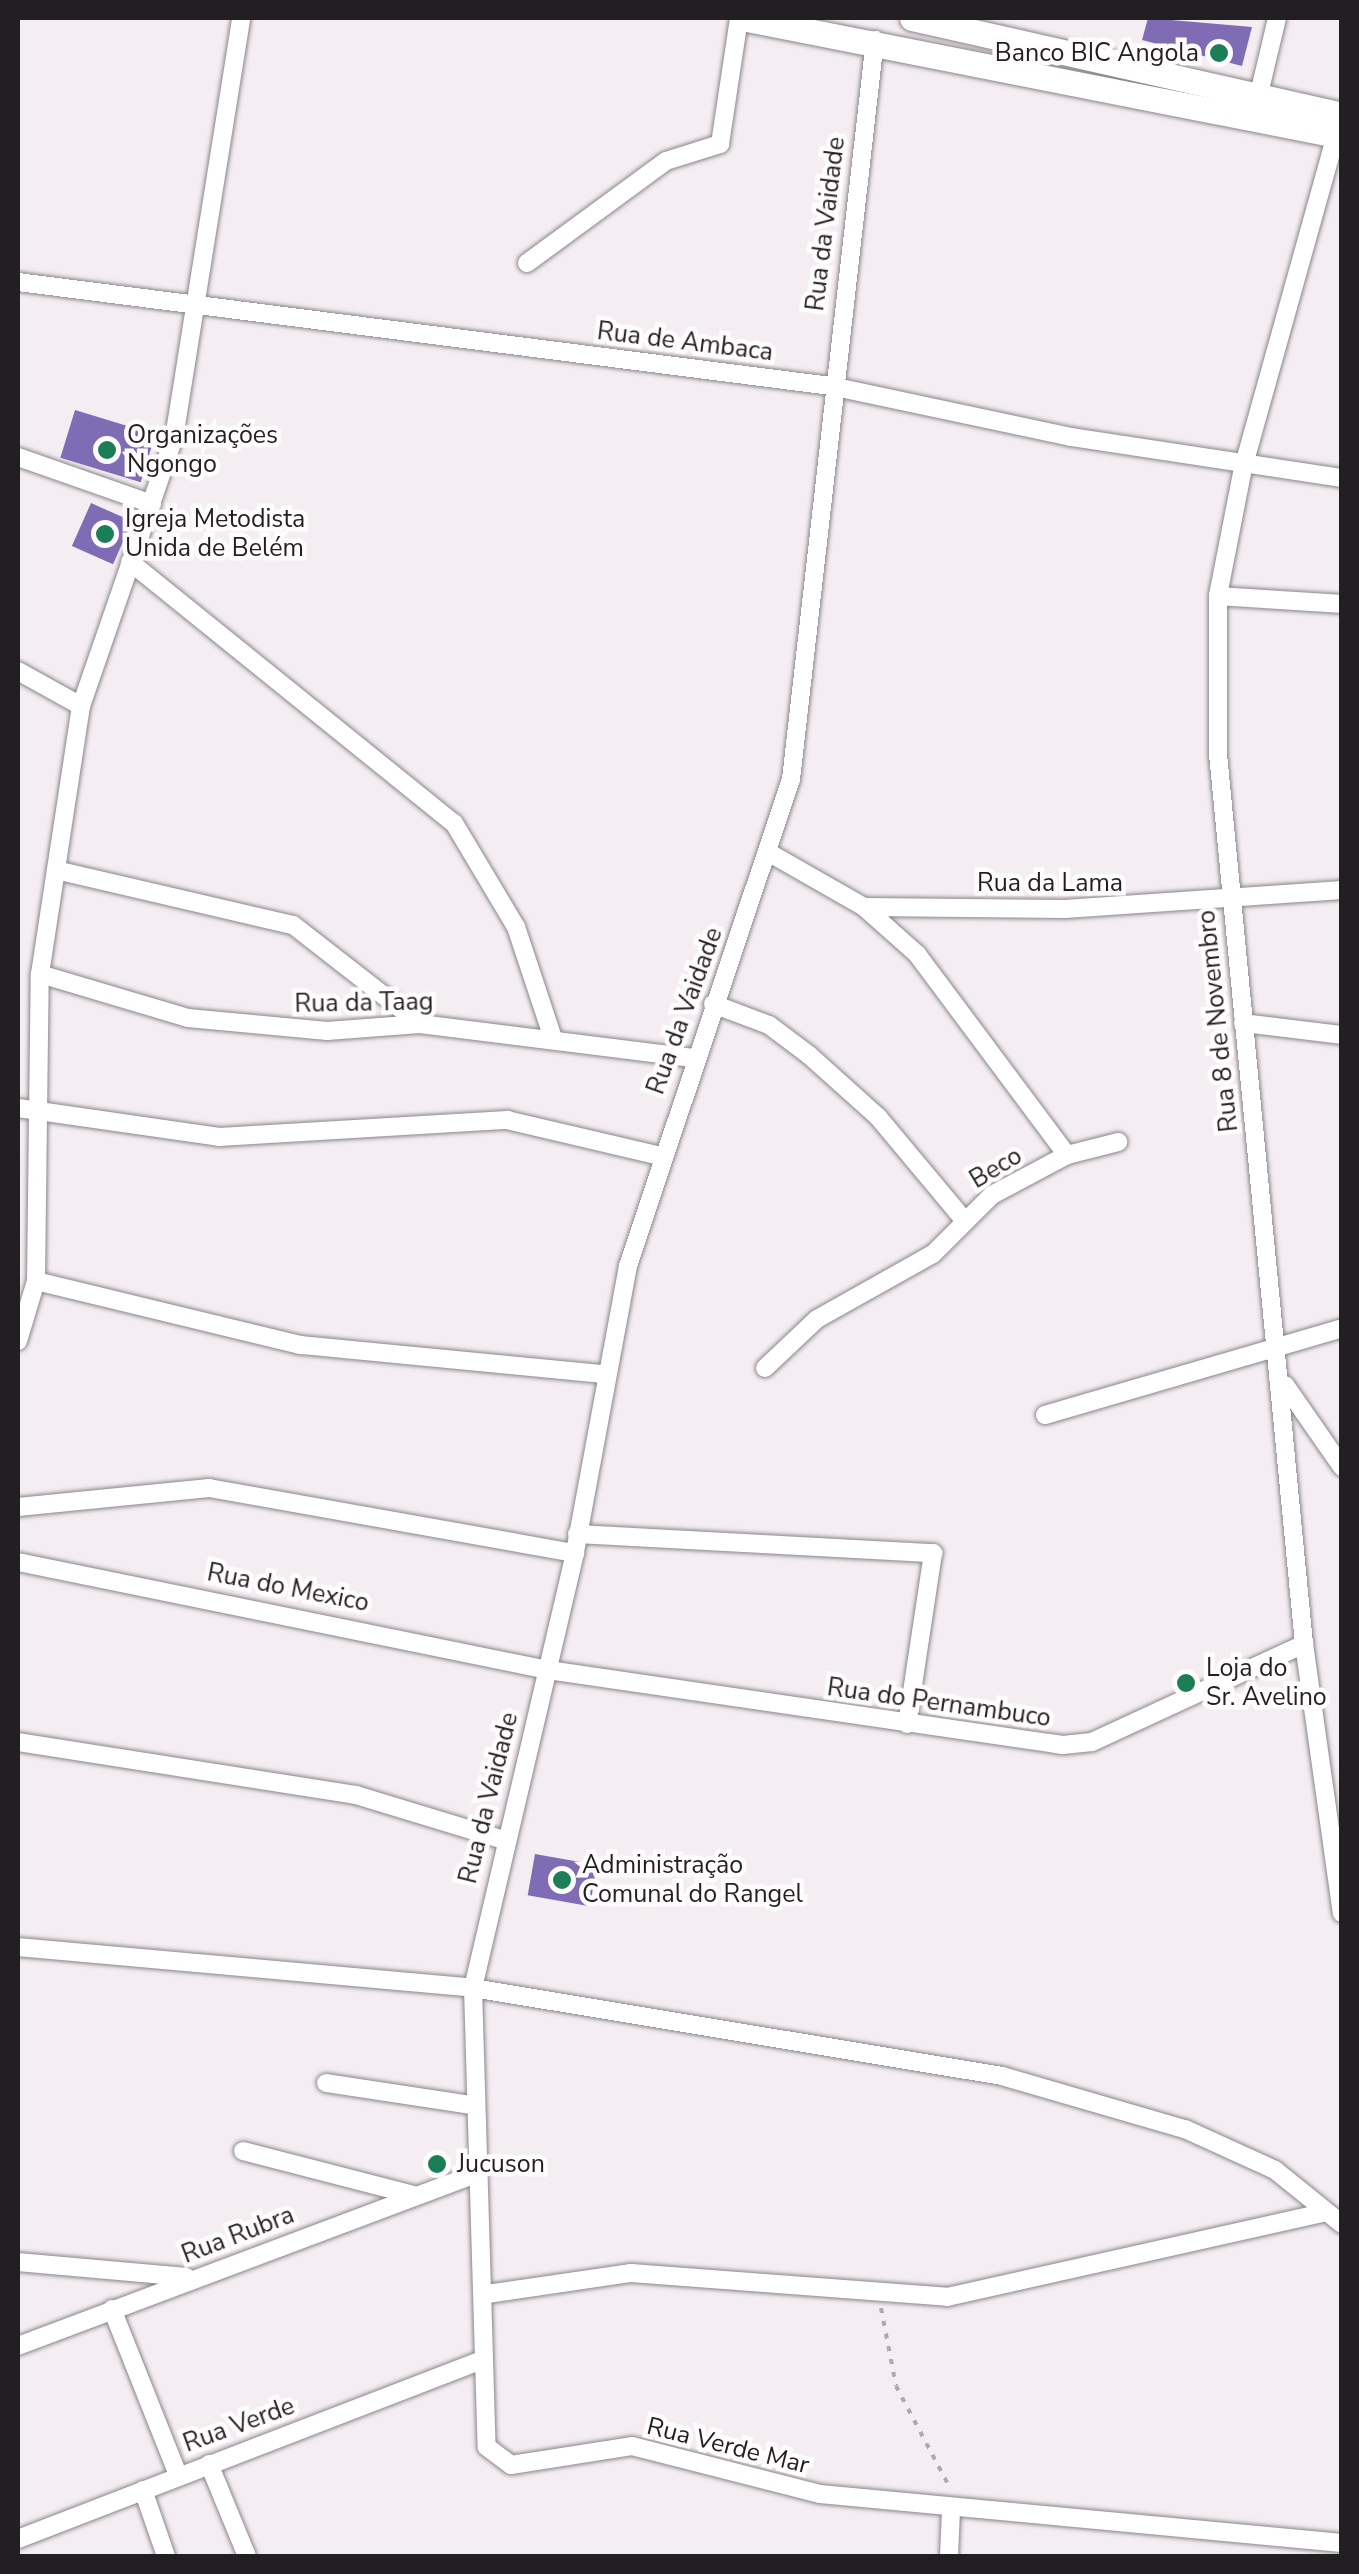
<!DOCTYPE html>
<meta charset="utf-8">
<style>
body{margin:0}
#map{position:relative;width:1359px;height:2574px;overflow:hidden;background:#f4eef3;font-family:"Nunito Sans",sans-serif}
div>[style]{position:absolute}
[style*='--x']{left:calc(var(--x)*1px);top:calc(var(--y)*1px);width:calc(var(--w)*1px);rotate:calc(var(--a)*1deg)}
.building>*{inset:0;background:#7f6cb4;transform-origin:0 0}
.path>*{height:4px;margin-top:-2px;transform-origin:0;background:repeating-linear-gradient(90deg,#aea9ad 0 5px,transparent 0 13px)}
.roads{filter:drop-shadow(0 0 2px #8b858b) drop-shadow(0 0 2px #8b858b)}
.minor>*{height:18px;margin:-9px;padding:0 9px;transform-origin:9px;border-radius:9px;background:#fff}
.secondary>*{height:25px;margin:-12.5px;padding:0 12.5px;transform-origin:12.5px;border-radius:12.5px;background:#fff}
.dots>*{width:28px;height:28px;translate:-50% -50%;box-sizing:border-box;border:5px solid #fffcfe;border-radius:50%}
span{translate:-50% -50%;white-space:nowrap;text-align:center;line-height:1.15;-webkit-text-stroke:9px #fffcfe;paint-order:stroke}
.poi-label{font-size:25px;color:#211f21}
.right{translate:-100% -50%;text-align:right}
.left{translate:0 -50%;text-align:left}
.street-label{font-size:25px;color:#211f21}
.frame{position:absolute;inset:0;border:20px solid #211f21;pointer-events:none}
</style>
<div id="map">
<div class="building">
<i style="clip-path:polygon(1148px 18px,1252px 27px,1242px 66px,1142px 40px)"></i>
<i style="left:75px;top:410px;width:84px;height:50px;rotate:17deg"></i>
<i style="left:91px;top:503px;width:45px;height:47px;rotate:24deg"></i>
<i style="left:535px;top:1854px;width:63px;height:42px;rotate:10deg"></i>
</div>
<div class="path">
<i style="--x:881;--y:2308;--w:79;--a:79.1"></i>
<i style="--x:896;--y:2386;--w:113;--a:62.1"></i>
</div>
<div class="roads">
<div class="minor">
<i style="--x:875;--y:40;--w:744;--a:96.48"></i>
<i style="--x:791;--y:779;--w:514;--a:108.51"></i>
<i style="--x:628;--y:1266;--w:292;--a:100.5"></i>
<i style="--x:575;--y:1553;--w:447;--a:103.2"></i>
<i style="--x:473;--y:1988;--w:459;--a:88.3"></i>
<i style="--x:487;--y:2447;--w:30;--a:37"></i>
<i style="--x:511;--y:2465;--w:122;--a:-8.9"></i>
<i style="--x:632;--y:2446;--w:194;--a:14.3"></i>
<i style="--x:820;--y:2494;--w:524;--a:5.36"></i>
<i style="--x:1258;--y:98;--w:82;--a:-76.6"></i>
<i style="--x:1336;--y:135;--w:346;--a:105.6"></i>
<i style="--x:1243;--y:468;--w:130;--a:101.1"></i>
<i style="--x:1218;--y:596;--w:158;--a:90"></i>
<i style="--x:1218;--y:754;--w:894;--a:84.48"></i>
<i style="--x:1304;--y:1644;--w:272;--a:82"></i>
<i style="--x:527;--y:263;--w:172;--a:-36.3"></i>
<i style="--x:666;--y:161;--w:57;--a:-17.5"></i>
<i style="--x:720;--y:144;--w:127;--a:-81.4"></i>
<i style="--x:18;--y:282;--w:820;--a:7.29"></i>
<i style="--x:831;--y:386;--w:245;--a:12"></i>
<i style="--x:1071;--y:437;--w:274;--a:8.6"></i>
<i style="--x:18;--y:457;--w:142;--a:19.3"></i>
<i style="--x:130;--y:562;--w:416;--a:38.9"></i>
<i style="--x:454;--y:823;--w:121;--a:59.2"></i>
<i style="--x:516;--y:927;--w:117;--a:71.6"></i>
<i style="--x:1218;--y:596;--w:124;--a:3.7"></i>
<i style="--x:18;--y:671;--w:72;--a:29.1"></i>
<i style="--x:773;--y:855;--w:105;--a:29.7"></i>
<i style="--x:864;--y:907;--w:201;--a:0.6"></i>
<i style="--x:1065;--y:909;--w:278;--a:-3.9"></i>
<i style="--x:56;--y:870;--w:243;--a:13.1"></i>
<i style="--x:293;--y:925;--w:161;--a:37.9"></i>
<i style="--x:864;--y:907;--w:71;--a:41.6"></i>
<i style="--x:917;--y:954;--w:251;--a:53.3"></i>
<i style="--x:40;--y:974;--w:154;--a:16.6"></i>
<i style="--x:188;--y:1018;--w:140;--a:5.3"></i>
<i style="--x:327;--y:1031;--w:93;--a:-4.3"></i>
<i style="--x:420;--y:1024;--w:275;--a:7.1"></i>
<i style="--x:713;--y:1004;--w:60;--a:20.6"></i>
<i style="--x:769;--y:1025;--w:50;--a:36.9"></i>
<i style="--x:809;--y:1055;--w:93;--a:41.9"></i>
<i style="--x:878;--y:1117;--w:134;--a:50.1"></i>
<i style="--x:1243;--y:1023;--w:100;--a:6.9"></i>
<i style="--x:18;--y:1108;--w:203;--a:8.2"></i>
<i style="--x:219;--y:1137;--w:289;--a:-3.4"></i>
<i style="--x:507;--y:1120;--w:158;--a:13.2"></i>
<i style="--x:36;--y:1281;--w:273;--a:13.6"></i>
<i style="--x:301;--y:1345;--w:303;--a:5.5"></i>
<i style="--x:18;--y:1341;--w:63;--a:-73.3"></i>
<i style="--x:36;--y:1281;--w:307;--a:-89.3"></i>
<i style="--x:40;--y:974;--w:271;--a:-81.3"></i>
<i style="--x:81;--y:706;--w:284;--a:-70.9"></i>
<i style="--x:174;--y:438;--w:425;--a:-80.9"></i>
<i style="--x:765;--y:1368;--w:71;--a:-43.3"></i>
<i style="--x:817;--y:1319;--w:133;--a:-29.3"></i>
<i style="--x:933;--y:1254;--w:83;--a:-45"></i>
<i style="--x:992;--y:1195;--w:85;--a:-28.1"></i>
<i style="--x:1067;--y:1155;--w:53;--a:-14.3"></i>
<i style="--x:1285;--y:1385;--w:100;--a:55.2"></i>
<i style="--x:1045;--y:1415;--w:309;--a:-16.3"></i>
<i style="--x:18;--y:1507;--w:192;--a:-5.7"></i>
<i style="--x:209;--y:1488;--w:372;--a:10.1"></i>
<i style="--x:577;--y:1534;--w:357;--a:3.1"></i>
<i style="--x:933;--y:1553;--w:173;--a:98.6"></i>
<i style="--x:18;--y:1562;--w:541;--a:11.52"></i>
<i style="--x:548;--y:1670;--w:520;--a:8.29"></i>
<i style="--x:1063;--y:1745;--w:29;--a:-6"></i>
<i style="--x:1092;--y:1742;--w:234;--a:-24.8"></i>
<i style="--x:18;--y:1742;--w:342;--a:8.9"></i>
<i style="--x:356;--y:1795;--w:152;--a:16.9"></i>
<i style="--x:18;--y:1947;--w:457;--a:5.1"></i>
<i style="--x:473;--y:1988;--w:536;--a:9.44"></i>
<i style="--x:1002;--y:2076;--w:191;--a:16.2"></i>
<i style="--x:1185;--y:2129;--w:99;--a:24.5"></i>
<i style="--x:1275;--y:2170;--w:86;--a:38.9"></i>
<i style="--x:326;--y:2083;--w:147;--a:8.6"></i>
<i style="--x:243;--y:2151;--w:176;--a:14.5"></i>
<i style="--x:18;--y:2262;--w:169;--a:5.1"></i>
<i style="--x:487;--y:2294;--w:146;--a:-8.3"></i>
<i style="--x:631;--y:2273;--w:317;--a:4.3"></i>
<i style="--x:947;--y:2297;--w:386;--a:-12.6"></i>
<i style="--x:112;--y:2309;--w:179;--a:68.3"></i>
<i style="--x:18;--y:2346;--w:489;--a:-20.6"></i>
<i style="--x:209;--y:2464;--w:100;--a:67.6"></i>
<i style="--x:143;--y:2490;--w:70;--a:70.8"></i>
<i style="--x:18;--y:2539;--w:495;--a:-21.1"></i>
<i style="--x:949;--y:2556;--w:46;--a:-87.5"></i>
</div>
<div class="secondary">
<i style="--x:742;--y:18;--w:611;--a:11.13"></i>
<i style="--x:912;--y:18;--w:441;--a:12.7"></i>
</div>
</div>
<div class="dots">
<i style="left:1219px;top:53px;background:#1b7e56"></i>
<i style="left:107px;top:450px;background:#1b7e56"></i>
<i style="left:105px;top:534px;background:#1b7e56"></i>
<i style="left:1186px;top:1683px;background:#1b7e56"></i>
<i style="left:562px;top:1880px;background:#1b7e56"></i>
<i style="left:437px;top:2164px;background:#1b7e56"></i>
</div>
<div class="poi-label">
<span class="right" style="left:1199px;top:53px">Banco BIC Angola</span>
<span class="left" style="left:127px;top:450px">Organizações<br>Ngongo</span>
<span class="left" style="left:125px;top:534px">Igreja Metodista<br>Unida de Belém</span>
<span class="left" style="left:1206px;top:1683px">Loja do<br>Sr. Avelino</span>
<span class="left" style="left:582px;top:1880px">Administração<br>Comunal do Rangel</span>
<span class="left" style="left:457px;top:2164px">Jucuson</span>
</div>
<div class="street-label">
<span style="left:826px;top:224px;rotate:-83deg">Rua da Vaidade</span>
<span style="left:685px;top:342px;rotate:7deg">Rua de Ambaca</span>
<span style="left:1050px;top:883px">Rua da Lama</span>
<span style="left:364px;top:1003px;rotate:-1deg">Rua da Taag</span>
<span style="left:685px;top:1011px;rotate:-70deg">Rua da Vaidade</span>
<span style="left:1218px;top:1021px;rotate:-96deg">Rua 8 de Novembro</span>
<span style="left:996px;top:1168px;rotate:-31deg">Beco</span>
<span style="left:288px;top:1588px;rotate:11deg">Rua do Mexico</span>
<span style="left:939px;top:1703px;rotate:8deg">Rua do Pernambuco</span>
<span style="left:489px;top:1798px;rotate:-76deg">Rua da Vaidade</span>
<span style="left:238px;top:2235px;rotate:-21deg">Rua Rubra</span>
<span style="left:239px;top:2425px;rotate:-20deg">Rua Verde</span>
<span style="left:728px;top:2446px;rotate:14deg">Rua Verde Mar</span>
</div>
<div class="frame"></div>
</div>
